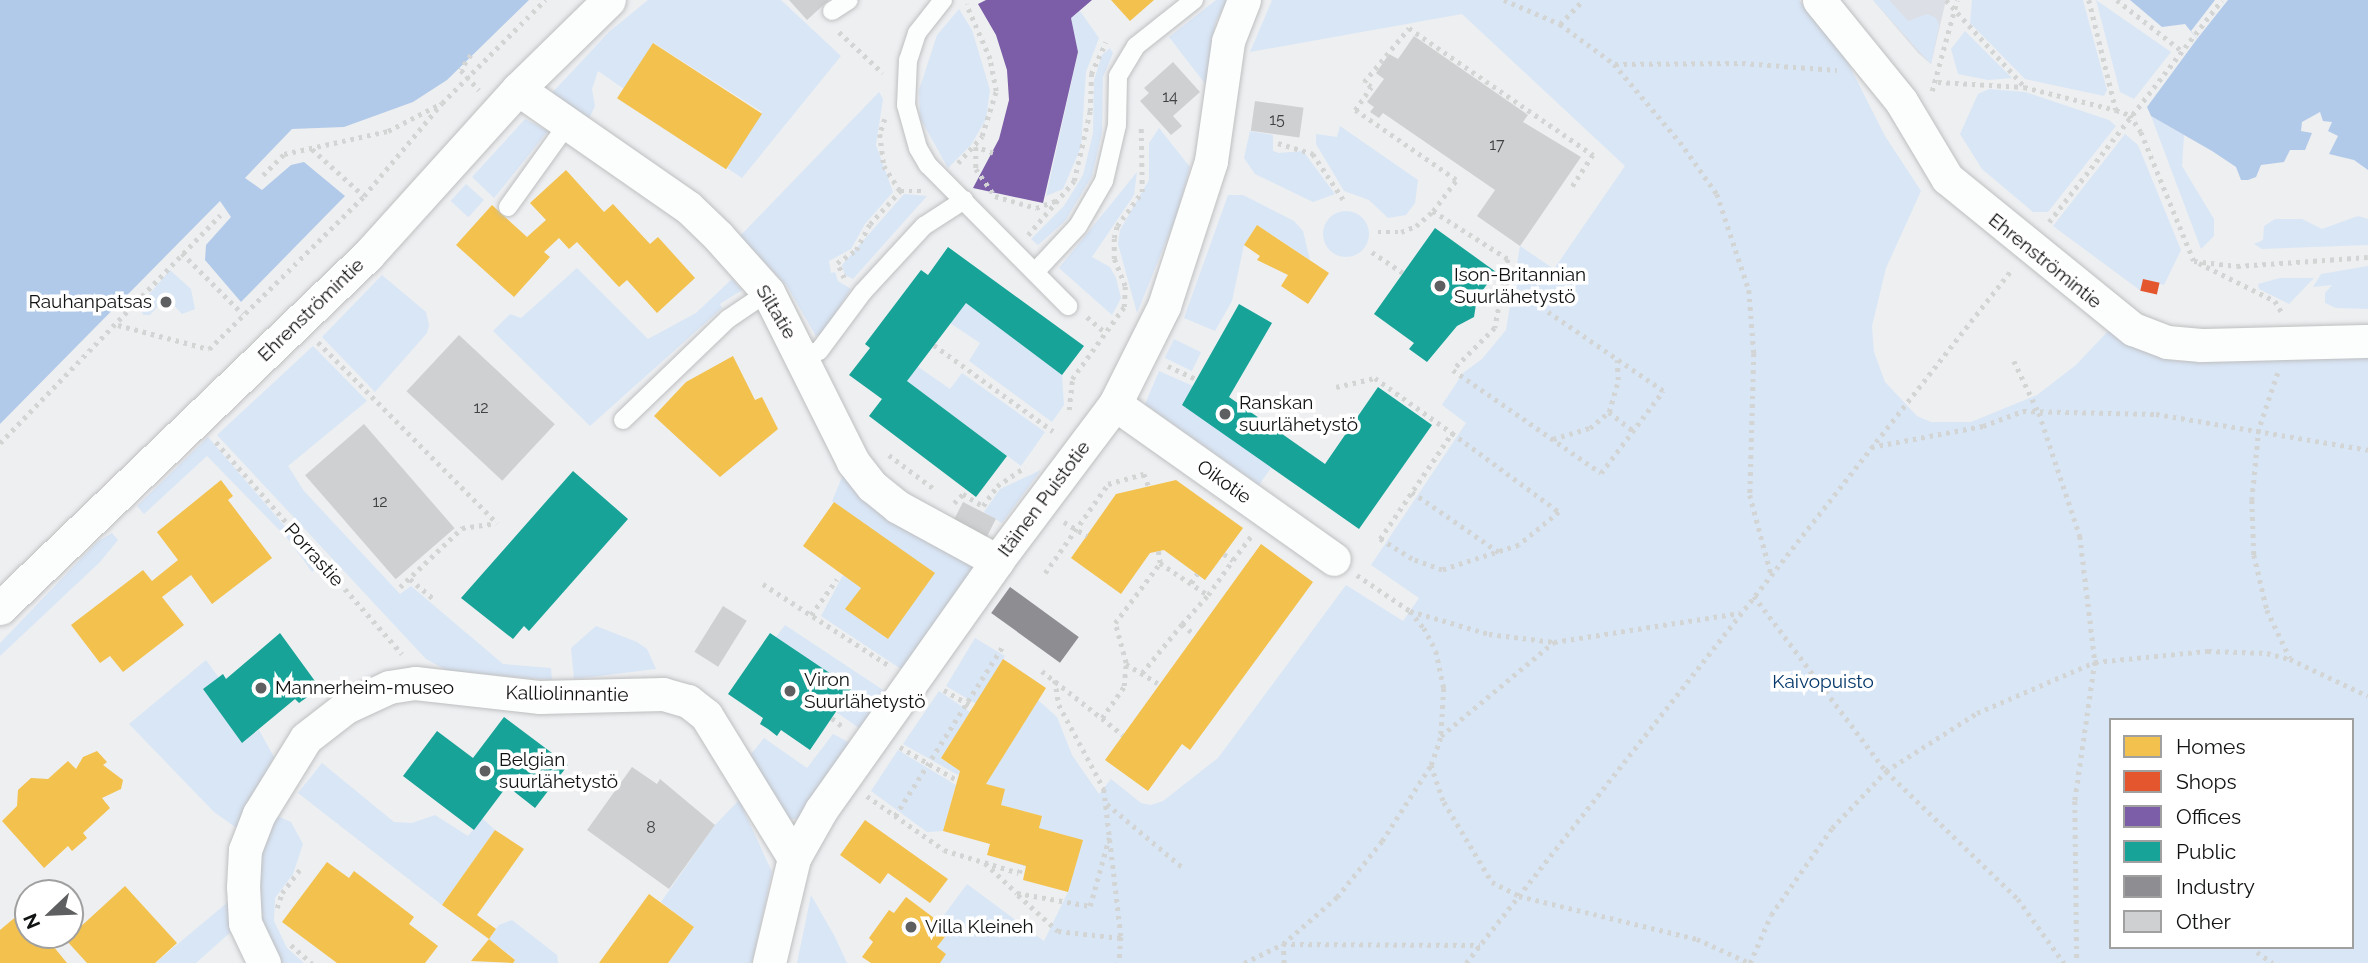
<!DOCTYPE html>
<meta charset="utf-8">
<style>
body{margin:0}
#map{position:relative;width:2368px;height:963px;overflow:hidden;background:#eeeff1;font-family:Raleway,sans-serif}
div>[style]{position:absolute}
[style*='--x']{left:calc(var(--x)*1px);top:calc(var(--y)*1px);width:calc(var(--w)*1px);rotate:calc(var(--a)*1deg)}
.built>*{inset:0;background:#dce0e6}
.green>*{inset:0;background:#d9e6f6;transform-origin:0 0}
.round{border-radius:50%}
.water>*{inset:0;background:#b2cae9}
.pier>*{inset:0;background:#eeeff1}
.homes>*{inset:0;background:#f2c14e;transform-origin:0 0}
.shops>*{inset:0;background:#e4572e;transform-origin:0 0}
.offices>*{inset:0;background:#7b5ea7}
.public>*{inset:0;background:#17a398}
.industry>*{inset:0;background:#8d8d92;transform-origin:0 0}
.building>*{inset:0;background:#cfd0d1;transform-origin:0 0}
.path>*{height:4.5px;margin-top:-2.25px;transform-origin:0;background:repeating-linear-gradient(90deg,#d3d4d4 0 3.5px,transparent 0 8.5px)}
.roads{filter:drop-shadow(0 0 2px #bebfc0) drop-shadow(0 0 2px #bebfc0)}
.lane>*{height:18px;margin:-9px;padding:0 9px;transform-origin:9px;border-radius:9px;background:#fcfdfd}
.street>*{height:33px;margin:-16.5px;padding:0 16.5px;transform-origin:16.5px;border-radius:16.5px;background:#fcfdfd}
.dots>*{width:19px;height:19px;translate:-50% -50%;box-sizing:border-box;border:4px solid #fff;border-radius:50%}
span{translate:-50% -50%;white-space:nowrap;text-align:center;line-height:1.15;-webkit-text-stroke:7px #fff;paint-order:stroke}
.number-label{font-size:16px;color:#404242}
.number-label span{-webkit-text-stroke-width:0}
.street-label{font-size:19px;color:#111212}
.poi-label{font-size:19px;color:#111212}
.left{translate:0 -50%;text-align:left}
.right{translate:-100% -50%;text-align:right}
.park-label{font-size:19px;color:#033669}
.legend{position:absolute;left:2109px;top:718px;width:245px;height:231px;box-sizing:border-box;background:#fff;border:2px solid #a0a0a0;margin:0;padding:9px 12px;list-style:none;font-size:21px;color:#111212}
.legend li{display:flex;align-items:center;gap:14px;height:35px}
.legend b{width:35px;border:2px solid #a0a0a0}
.north{position:absolute;left:14px;top:879px;width:70px;height:70px;box-sizing:border-box;background:#fff;border:2px solid #a0a0a0;border-radius:50%;rotate:247deg;font-size:19px;font-weight:700;line-height:28px;text-align:center;color:#111212}
.north::after{content:'';display:block;margin:auto;width:24px;height:32px;background:#5e5f60;clip-path:polygon(50% 0,100% 100%,50% 72%,0 100%)}
</style>
<div id="map">
<div class="built">
<i style="clip-path:polygon(1873px 0,1946px 0,1931px 64px,1918px 53px)"></i>
</div>
<div class="green">
<i style="clip-path:polygon(648px 0,781px 0,841px 56px,742px 178px,727px 168px,762px 112px,654px 43px,624px 89px,598px 71px,592px 89px,595px 106px,588px 121px,549px 96px,610px 31px)"></i>
<i style="clip-path:polygon(1216px 0,1227px 0,1215px 24px,1206px 85px,1169px 37px)"></i>
<i style="clip-path:polygon(evenodd,1272px 0,1799px 0,1844px 55px,1885px 136px,1921px 191px,1886px 268px,1872px 326px,1874px 352px,1885px 382px,1917px 416px,1931px 422px,1971px 422px,2037px 395px,2076px 365px,2109px 330px,2154px 355px,2177px 361px,2368px 356px,2368px 963px,940px 963px,946px 954px,937px 947px,950px 930px,939px 922px,967px 884px,1044px 941px,1068px 892px,1082px 840px,1039px 828px,1042px 816px,1001px 805px,986px 784px,1038px 700px,1057px 717px,1072px 755px,1099px 794px,1111px 779px,1141px 803px,1151px 805px,1163px 801px,1218px 758px,1346px 585px,1403px 621px,1419px 598px,1371px 565px,1466px 423px,1442px 405px,1463px 373px,1482px 359px,1506px 330px,1520px 246px,1554px 269px,1625px 166px,1462px 14px,1250px 52px,1272px 0,2111px 720px,2352px 720px,2352px 947px,2111px 947px,2111px 720px)"></i>
<i style="clip-path:polygon(1873px 0,1889px 0,1908px 21px,1927px 14px,1936px 18px,1939px 25px,1931px 64px)"></i>
<i style="clip-path:polygon(1972px 0,2083px 0,2107px 90px,2104px 96px,2025px 79px,1970px 23px)"></i>
<i style="clip-path:polygon(2096px 0,2171px 52px,2134px 99px,2120px 92px)"></i>
<i style="clip-path:polygon(959px 9px,972px 30px,990px 90px,986px 119px,971px 145px,948px 168px,920px 118px,919px 90px,937px 35px)"></i>
<i style="clip-path:polygon(1080px 11px,1099px 38px,1086px 72px,1081px 147px,1063px 189px,1046px 196px,1078px 53px,1071px 18px)"></i>
<i style="clip-path:polygon(1965px 31px,2012px 78px,1988px 80px,1958px 74px,1951px 49px)"></i>
<i style="clip-path:polygon(1110px 48px,1113px 53px,1103px 77px,1102px 132px,1092px 176px,1065px 221px,1038px 245px,1031px 239px,1064px 206px,1083px 175px,1093px 133px,1094px 80px,1102px 55px)"></i>
<i style="clip-path:polygon(1989px 89px,2025px 92px,2109px 120px,2116px 126px,2048px 212px,2033px 212px,1982px 169px,1960px 134px,1978px 94px)"></i>
<i style="clip-path:polygon(879px 92px,883px 99px,876px 145px,893px 192px,865px 224px,851px 249px,829px 261px,831px 273px,835px 272px,838px 281px,851px 289px,821px 335px,816px 336px,787px 286px,740px 236px)"></i>
<i style="clip-path:polygon(2151px 116px,2184px 135px,2182px 166px,2214px 219px,2214px 236px,2201px 249px)"></i>
<i style="clip-path:polygon(525px 119px,548px 131px,494px 198px,472px 177px)"></i>
<i style="clip-path:polygon(1340px 126px,1418px 180px,1415px 203px,1406px 215px,1388px 218px,1369px 200px,1344px 191px,1316px 144px,1316px 134px,1337px 137px)"></i>
<i style="clip-path:polygon(1159px 128px,1190px 167px,1176px 217px,1137px 313px,1118px 244px,1120px 230px,1149px 180px,1149px 143px)"></i>
<i style="clip-path:polygon(1250px 131px,1273px 135px,1273px 151px,1279px 153px,1303px 151px,1335px 194px,1313px 202px,1255px 174px,1244px 158px)"></i>
<i style="clip-path:polygon(2125px 134px,2138px 145px,2181px 250px,2164px 285px,2144px 279px,2141px 291px,2053px 226px)"></i>
<i style="clip-path:polygon(1137px 172px,1134px 195px,1092px 257px,1110px 267px,1116px 278px,1121px 298px,1112px 315px,1059px 268px)"></i>
<i style="left:466px;top:184px;width:24px;height:23px;rotate:42deg"></i>
<i style="clip-path:polygon(904px 194px,927px 196px,853px 279px,845px 275px,842px 265px)"></i>
<i style="clip-path:polygon(1228px 195px,1243px 195px,1294px 221px,1303px 231px,1310px 260px,1257px 225px,1244px 245px,1232px 301px,1215px 331px,1184px 318px)"></i>
<i class="round" style="left:1323px;top:211px;width:46px;height:46px"></i>
<i style="clip-path:polygon(2358px 216px,2368px 219px,2368px 245px,2262px 249px,2254px 244px,2263px 240px,2264px 226px,2275px 219px,2302px 219px,2322px 229px)"></i>
<i style="clip-path:polygon(2368px 266px,2368px 309px,2336px 308px,2325px 303px,2325px 293px,2332px 285px,2313px 287px,2321px 274px)"></i>
<i style="clip-path:polygon(577px 268px,648px 339px,696px 313px,732px 279px,742px 290px,720px 304px,722px 308px,590px 426px,493px 331px,510px 314px,521px 318px)"></i>
<i style="clip-path:polygon(170px 270px,191px 289px,195px 309px,182px 314px,166px 297px,150px 315px,143px 315px,140px 305px)"></i>
<i style="clip-path:polygon(382px 275px,426px 312px,429px 325px,427px 333px,375px 392px,322px 337px)"></i>
<i style="clip-path:polygon(2280px 278px,2314px 278px,2289px 304px,2259px 289px,2258px 284px)"></i>
<i style="clip-path:polygon(966px 303px,1062px 375px,1064px 405px,1052px 422px,969px 361px,980px 343px,950px 323px)"></i>
<i style="left:1174px;top:339px;width:30px;height:21px;rotate:26deg"></i>
<i style="clip-path:polygon(313px 346px,367px 401px,288px 466px,304px 491px,400px 594px,411px 586px,503px 664px,551px 668px,552px 680px,448px 671px,426px 659px,217px 435px)"></i>
<i style="clip-path:polygon(917px 366px,950px 389px,962px 373px,1045px 432px,1021px 466px,907px 381px)"></i>
<i style="clip-path:polygon(1159px 371px,1193px 386px,1182px 405px,1273px 465px,1259px 485px,1145px 404px)"></i>
<i style="clip-path:polygon(208px 437px,319px 566px,312px 572px,288px 539px,207px 456px,144px 514px,137px 506px)"></i>
<i style="clip-path:polygon(1041px 470px,1002px 523px,984px 512px,1000px 489px)"></i>
<i style="clip-path:polygon(843px 475px,977px 562px,904px 671px,821px 616px,843px 575px,861px 588px,846px 609px,888px 639px,934px 573px,832px 501px)"></i>
<i style="clip-path:polygon(112px 533px,118px 540px,100px 562px,0 656px,0 643px,97px 542px)"></i>
<i style="clip-path:polygon(785px 625px,889px 694px,862px 730px,836px 712px,852px 688px,776px 637px)"></i>
<i style="clip-path:polygon(596px 626px,637px 642px,647px 649px,656px 669px,574px 679px,571px 648px)"></i>
<i style="left:975px;top:638px;width:35px;height:56px;rotate:31deg"></i>
<i style="clip-path:polygon(206px 660px,219px 678px,203px 689px,243px 742px,259px 730px,274px 757px,238px 829px,214px 812px,129px 724px)"></i>
<i style="clip-path:polygon(939px 691px,970px 712px,941px 758px,960px 771px,958px 775px,903px 744px)"></i>
<i style="clip-path:polygon(833px 734px,852px 744px,802px 818px,785px 820px,747px 759px,764px 738px,807px 768px)"></i>
<i style="clip-path:polygon(898px 750px,956px 785px,943px 831px,927px 832px,871px 791px)"></i>
<i style="clip-path:polygon(322px 763px,394px 822px,412px 823px,435px 815px,468px 836px,482px 818px,495px 830px,442px 905px,298px 793px)"></i>
<i style="clip-path:polygon(739px 800px,772px 872px,752px 963px,668px 963px,694px 927px,661px 902px,715px 825px)"></i>
<i style="clip-path:polygon(277px 816px,291px 822px,303px 844px,293px 874px,275px 898px,274px 921px,287px 948px,304px 963px,278px 963px,264px 939px,254px 864px)"></i>
<i style="clip-path:polygon(811px 895px,835px 937px,847px 963px,797px 963px)"></i>
<i style="clip-path:polygon(228px 902px,233px 930px,196px 963px,155px 963px)"></i>
<i style="clip-path:polygon(512px 920px,557px 955px,558px 963px,513px 963px,515px 959px,489px 939px,499px 925px)"></i>
</div>
<div class="water">
<i style="clip-path:polygon(0 0,529px 0,447px 80px,413px 102px,344px 127px,292px 129px,245px 178px,262px 190px,291px 165px,304px 162px,345px 196px,241px 302px,205px 260px,206px 245px,231px 217px,220px 201px,0 424px)"></i>
<i style="clip-path:polygon(2130px 0,2368px 0,2368px 170px,2354px 160px,2329px 154px,2338px 136px,2328px 131px,2332px 122px,2323px 121px,2320px 112px,2302px 122px,2301px 131px,2312px 133px,2305px 150px,2290px 150px,2284px 162px,2261px 165px,2256px 177px,2248px 180px,2241px 180px,2236px 167px,2212px 151px,2151px 116px,2147px 107px,2197px 39px,2185px 24px,2162px 27px)"></i>
</div>
<div class="pier">
<i style="clip-path:polygon(2215px 0,2228px 0,2197px 39px,2191px 31px)"></i>
</div>
<div class="homes">
<i style="clip-path:polygon(1111px 0,1154px 0,1130px 21px)"></i>
<i style="left:653px;top:43px;width:130px;height:66px;rotate:33deg"></i>
<i style="clip-path:polygon(566px 170px,604px 212px,613px 204px,650px 244px,658px 237px,695px 278px,657px 313px,627px 280px,619px 287px,577px 242px,569px 249px,559px 238px,544px 252px,550px 257px,514px 297px,456px 245px,492px 205px,527px 237px,546px 220px,530px 203px)"></i>
<i style="clip-path:polygon(1257px 225px,1329px 273px,1308px 304px,1281px 286px,1288px 275px,1257px 260px,1260px 256px,1244px 245px)"></i>
<i style="clip-path:polygon(733px 356px,755px 400px,762px 397px,778px 429px,720px 477px,654px 416px,686px 382px)"></i>
<i style="clip-path:polygon(221px 480px,233px 496px,228px 500px,272px 558px,212px 604px,191px 575px,162px 597px,184px 625px,123px 672px,110px 656px,100px 663px,71px 625px,143px 570px,152px 581px,178px 560px,157px 532px)"></i>
<i style="clip-path:polygon(1176px 480px,1243px 528px,1205px 580px,1164px 550px,1150px 553px,1121px 594px,1071px 558px,1116px 494px)"></i>
<i style="clip-path:polygon(834px 502px,935px 573px,888px 639px,845px 609px,861px 588px,803px 546px)"></i>
<i style="clip-path:polygon(1261px 544px,1313px 582px,1190px 750px,1182px 744px,1148px 791px,1105px 760px)"></i>
<i style="clip-path:polygon(1003px 659px,1046px 688px,986px 784px,1005px 789px,1001px 805px,1042px 816px,1039px 828px,1083px 840px,1068px 892px,1023px 880px,1026px 866px,987px 855px,990px 844px,943px 831px,960px 771px,941px 758px)"></i>
<i style="clip-path:polygon(97px 751px,107px 762px,103px 765px,123px 780px,121px 789px,102px 798px,110px 808px,83px 833px,87px 838px,72px 851px,68px 846px,44px 868px,2px 821px,17px 806px,18px 790px,31px 778px,48px 779px,68px 761px,76px 769px,83px 757px)"></i>
<i style="clip-path:polygon(865px 820px,948px 879px,930px 903px,888px 873px,880px 884px,840px 855px)"></i>
<i style="clip-path:polygon(495px 830px,524px 849px,477px 915px,496px 929px,489px 939px,442px 905px)"></i>
<i style="clip-path:polygon(327px 862px,349px 878px,354px 871px,414px 917px,409px 924px,438px 946px,425px 963px,337px 963px,282px 922px)"></i>
<i style="clip-path:polygon(125px 886px,177px 943px,155px 963px,87px 963px,66px 940px)"></i>
<i style="clip-path:polygon(649px 894px,694px 927px,668px 963px,599px 963px)"></i>
<i style="clip-path:polygon(906px 897px,950px 930px,937px 947px,946px 954px,940px 963px,871px 963px,862px 957px,873px 942px,869px 938px,889px 910px,894px 913px)"></i>
<i style="clip-path:polygon(24px 910px,28px 935px,44px 935px,67px 963px,0 963px,0 930px)"></i>
<i style="clip-path:polygon(489px 939px,515px 960px,513px 963px,471px 961px)"></i>
</div>
<div class="shops">
<i style="left:2143px;top:279px;width:17px;height:12px;rotate:13deg"></i>
</div>
<div class="offices">
<i style="clip-path:polygon(986px 0,1092px 0,1071px 18px,1078px 52px,1043px 203px,973px 188px,999px 139px,1009px 100px,1007px 70px,996px 35px,978px 4px)"></i>
</div>
<div class="public">
<i style="clip-path:polygon(1435px 228px,1496px 272px,1477px 298px,1474px 317px,1457px 326px,1427px 362px,1409px 349px,1414px 343px,1374px 314px)"></i>
<i style="clip-path:polygon(948px 247px,1084px 346px,1062px 375px,966px 303px,907px 381px,1007px 456px,976px 497px,869px 416px,882px 399px,849px 375px,870px 348px,865px 344px,921px 270px,928px 275px)"></i>
<i style="clip-path:polygon(1239px 304px,1272px 323px,1229px 397px,1325px 464px,1378px 387px,1432px 425px,1359px 529px,1182px 405px)"></i>
<i style="clip-path:polygon(573px 471px,628px 519px,529px 631px,524px 626px,513px 639px,461px 598px)"></i>
<i style="clip-path:polygon(280px 633px,320px 688px,299px 703px,295px 699px,242px 743px,203px 689px,223px 674px,226px 679px)"></i>
<i style="clip-path:polygon(770px 633px,852px 688px,810px 750px,781px 730px,777px 736px,768px 729px,760px 724px,763px 718px,728px 694px)"></i>
<i style="clip-path:polygon(504px 717px,568px 765px,535px 808px,507px 786px,474px 830px,403px 776px,437px 731px,473px 758px)"></i>
</div>
<div class="industry">
<i style="left:1010px;top:587px;width:85px;height:32px;rotate:36deg"></i>
</div>
<div class="building">
<i style="clip-path:polygon(789px 0,829px 0,807px 20px)"></i>
<i style="clip-path:polygon(1414px 36px,1528px 115px,1523px 122px,1581px 157px,1520px 246px,1477px 216px,1495px 190px,1383px 113px,1379px 118px,1370px 112px,1374px 107px,1367px 102px,1384px 79px,1376px 73px,1389px 54px,1398px 59px)"></i>
<i style="clip-path:polygon(1173px 62px,1200px 92px,1173px 116px,1182px 126px,1171px 135px,1140px 101px,1149px 93px,1144px 88px)"></i>
<i style="left:1255px;top:101px;width:49px;height:30px;rotate:8deg"></i>
<i style="left:459px;top:335px;width:131px;height:77px;rotate:43deg"></i>
<i style="left:364px;top:424px;width:138px;height:78px;rotate:49deg"></i>
<i style="left:963px;top:502px;width:37px;height:22px;rotate:27deg"></i>
<i style="left:723px;top:606px;width:28px;height:54px;rotate:32deg"></i>
<i style="clip-path:polygon(632px 767px,657px 784px,660px 779px,715px 825px,669px 889px,587px 830px)"></i>
</div>
<div class="path">
<i style="--x:1504;--y:0;--w:61;--a:23.2"></i>
<i style="--x:1560;--y:24;--w:67;--a:36.5"></i>
<i style="--x:1614;--y:64;--w:102;--a:49.8"></i>
<i style="--x:1680;--y:142;--w:64;--a:54.6"></i>
<i style="--x:1717;--y:194;--w:101;--a:71.6"></i>
<i style="--x:1749;--y:290;--w:63;--a:85.5"></i>
<i style="--x:1754;--y:353;--w:142;--a:91.6"></i>
<i style="--x:1750;--y:495;--w:82;--a:75.1"></i>
<i style="--x:1946;--y:0;--w:116;--a:47.8"></i>
<i style="--x:2089;--y:0;--w:113;--a:76.2"></i>
<i style="--x:2116;--y:110;--w:15;--a:20"></i>
<i style="--x:2130;--y:115;--w:20;--a:57"></i>
<i style="--x:2141;--y:132;--w:139;--a:67.7"></i>
<i style="--x:2194;--y:261;--w:43;--a:6.6"></i>
<i style="--x:2237;--y:266;--w:131;--a:-3.9"></i>
<i style="--x:2117;--y:0;--w:83;--a:38.1"></i>
<i style="--x:1560;--y:24;--w:33;--a:-46"></i>
<i style="--x:839;--y:32;--w:60;--a:43"></i>
<i style="--x:471;--y:55;--w:18;--a:124"></i>
<i style="--x:461;--y:70;--w:27;--a:48"></i>
<i style="--x:1615;--y:64;--w:127;--a:-0.5"></i>
<i style="--x:1742;--y:63;--w:95;--a:4.2"></i>
<i style="--x:1938;--y:82;--w:86;--a:3.3"></i>
<i style="--x:2024;--y:87;--w:95;--a:14"></i>
<i style="--x:1932;--y:91;--w:94;--a:-74.6"></i>
<i style="--x:885;--y:119;--w:16;--a:108"></i>
<i style="--x:880;--y:134;--w:32;--a:83"></i>
<i style="--x:884;--y:166;--w:30;--a:57"></i>
<i style="--x:900;--y:191;--w:22;--a:0"></i>
<i style="--x:1278;--y:143;--w:37;--a:17"></i>
<i style="--x:1313;--y:154;--w:58;--a:56.3"></i>
<i style="--x:312;--y:149;--w:70;--a:42.1"></i>
<i style="--x:993;--y:153;--w:18;--a:-161"></i>
<i style="--x:976;--y:147;--w:22;--a:90"></i>
<i style="--x:976;--y:169;--w:33;--a:55"></i>
<i style="--x:995;--y:196;--w:43;--a:16.3"></i>
<i style="--x:1036;--y:208;--w:23;--a:-20"></i>
<i style="--x:958;--y:163;--w:36;--a:-48"></i>
<i style="--x:982;--y:136;--w:47;--a:-72.7"></i>
<i style="--x:996;--y:91;--w:33;--a:-101"></i>
<i style="--x:990;--y:59;--w:60;--a:-113.6"></i>
<i style="--x:263;--y:175;--w:30;--a:-45"></i>
<i style="--x:284;--y:154;--w:107;--a:-12.5"></i>
<i style="--x:388;--y:131;--w:56;--a:-27.5"></i>
<i style="--x:1433;--y:211;--w:89;--a:32.6"></i>
<i style="--x:1508;--y:259;--w:70;--a:100.7"></i>
<i style="--x:1495;--y:328;--w:59;--a:135"></i>
<i style="--x:1453;--y:370;--w:180;--a:34.8"></i>
<i style="--x:1601;--y:473;--w:103;--a:-52.9"></i>
<i style="--x:1663;--y:391;--w:191;--a:-145.6"></i>
<i style="--x:2049;--y:222;--w:281;--a:-52.1"></i>
<i style="--x:1378;--y:232;--w:23;--a:0"></i>
<i style="--x:1401;--y:232;--w:16;--a:-22"></i>
<i style="--x:1416;--y:226;--w:23;--a:-41"></i>
<i style="--x:1433;--y:211;--w:39;--a:-53"></i>
<i style="--x:1456;--y:180;--w:123;--a:-145.3"></i>
<i style="--x:1355;--y:110;--w:28;--a:-55"></i>
<i style="--x:1371;--y:87;--w:9;--a:-144"></i>
<i style="--x:1364;--y:82;--w:70;--a:-50.2"></i>
<i style="--x:1409;--y:28;--w:224;--a:34.6"></i>
<i style="--x:1593;--y:155;--w:38;--a:123"></i>
<i style="--x:1028;--y:235;--w:71;--a:-49.6"></i>
<i style="--x:1074;--y:181;--w:72;--a:-77.1"></i>
<i style="--x:1090;--y:111;--w:37;--a:-88"></i>
<i style="--x:1091;--y:74;--w:35;--a:-65"></i>
<i style="--x:1372;--y:252;--w:37;--a:34"></i>
<i style="--x:182;--y:253;--w:86;--a:45"></i>
<i style="--x:2199;--y:263;--w:85;--a:26.6"></i>
<i style="--x:2275;--y:301;--w:12;--a:59"></i>
<i style="--x:844;--y:278;--w:17;--a:-115"></i>
<i style="--x:837;--y:263;--w:23;--a:-34"></i>
<i style="--x:856;--y:250;--w:30;--a:-62"></i>
<i style="--x:870;--y:224;--w:45;--a:-47.7"></i>
<i style="--x:1087;--y:317;--w:23;--a:40"></i>
<i style="--x:118;--y:325;--w:94;--a:14.8"></i>
<i style="--x:209;--y:349;--w:218;--a:-44.6"></i>
<i style="--x:364;--y:196;--w:121;--a:-50"></i>
<i style="--x:442;--y:103;--w:146;--a:-45"></i>
<i style="--x:318;--y:342;--w:255;--a:45.3"></i>
<i style="--x:934;--y:345;--w:147;--a:35.9"></i>
<i style="--x:2014;--y:361;--w:58;--a:64.3"></i>
<i style="--x:2039;--y:413;--w:130;--a:71.6"></i>
<i style="--x:2080;--y:536;--w:127;--a:83.2"></i>
<i style="--x:2095;--y:662;--w:140;--a:98.2"></i>
<i style="--x:2075;--y:801;--w:162;--a:89.3"></i>
<i style="--x:1168;--y:366;--w:31;--a:25"></i>
<i style="--x:2278;--y:373;--w:59;--a:108.7"></i>
<i style="--x:2259;--y:429;--w:71;--a:95.6"></i>
<i style="--x:2252;--y:500;--w:55;--a:87.9"></i>
<i style="--x:2254;--y:555;--w:57;--a:76.7"></i>
<i style="--x:2267;--y:610;--w:53;--a:64.4"></i>
<i style="--x:1336;--y:387;--w:40;--a:-13"></i>
<i style="--x:1375;--y:378;--w:95;--a:35.5"></i>
<i style="--x:1452;--y:433;--w:133;--a:36.4"></i>
<i style="--x:1559;--y:512;--w:52;--a:140.5"></i>
<i style="--x:1519;--y:545;--w:81;--a:162"></i>
<i style="--x:1442;--y:570;--w:32;--a:-160"></i>
<i style="--x:1412;--y:559;--w:38;--a:-148"></i>
<i style="--x:1380;--y:539;--w:128;--a:-55.8"></i>
<i style="--x:1069;--y:410;--w:31;--a:-84"></i>
<i style="--x:1072;--y:379;--w:89;--a:-54.2"></i>
<i style="--x:1124;--y:307;--w:21;--a:-87"></i>
<i style="--x:1125;--y:286;--w:29;--a:-112"></i>
<i style="--x:1114;--y:259;--w:21;--a:-90"></i>
<i style="--x:1114;--y:238;--w:12;--a:-76"></i>
<i style="--x:1117;--y:226;--w:42;--a:-53.7"></i>
<i style="--x:1142;--y:192;--w:66;--a:-90.9"></i>
<i style="--x:1609;--y:412;--w:31;--a:38"></i>
<i style="--x:1553;--y:439;--w:39;--a:-17"></i>
<i style="--x:1590;--y:428;--w:25;--a:-40"></i>
<i style="--x:1609;--y:412;--w:33;--a:-74"></i>
<i style="--x:1618;--y:380;--w:20;--a:-93"></i>
<i style="--x:216;--y:442;--w:282;--a:48.7"></i>
<i style="--x:0;--y:443;--w:317;--a:-46"></i>
<i style="--x:1871;--y:447;--w:114;--a:-10.6"></i>
<i style="--x:1983;--y:426;--w:43;--a:-20.6"></i>
<i style="--x:2023;--y:411;--w:133;--a:1.3"></i>
<i style="--x:2156;--y:414;--w:215;--a:9.6"></i>
<i style="--x:889;--y:455;--w:55;--a:36.9"></i>
<i style="--x:1412;--y:492;--w:107;--a:34.7"></i>
<i style="--x:954;--y:503;--w:13;--a:-45"></i>
<i style="--x:963;--y:494;--w:23;--a:31"></i>
<i style="--x:983;--y:506;--w:24;--a:-55"></i>
<i style="--x:997;--y:486;--w:34;--a:-34"></i>
<i style="--x:1064;--y:522;--w:27;--a:31"></i>
<i style="--x:1224;--y:554;--w:11;--a:34"></i>
<i style="--x:1233;--y:560;--w:30;--a:-53"></i>
<i style="--x:1160;--y:563;--w:58;--a:33.7"></i>
<i style="--x:1208;--y:595;--w:43;--a:-54.5"></i>
<i style="--x:1045;--y:573;--w:109;--a:-54.7"></i>
<i style="--x:1108;--y:484;--w:37;--a:-16"></i>
<i style="--x:1144;--y:474;--w:14;--a:69"></i>
<i style="--x:1357;--y:575;--w:64;--a:34.2"></i>
<i style="--x:1410;--y:611;--w:22;--a:51"></i>
<i style="--x:1424;--y:628;--w:26;--a:62"></i>
<i style="--x:1436;--y:651;--w:38;--a:78"></i>
<i style="--x:1444;--y:688;--w:48;--a:93.6"></i>
<i style="--x:410;--y:579;--w:30;--a:40"></i>
<i style="--x:1191;--y:583;--w:11;--a:-56"></i>
<i style="--x:763;--y:584;--w:149;--a:32.9"></i>
<i style="--x:400;--y:587;--w:86;--a:-43.6"></i>
<i style="--x:462;--y:528;--w:34;--a:-8"></i>
<i style="--x:1754;--y:596;--w:219;--a:53"></i>
<i style="--x:1886;--y:771;--w:184;--a:44.1"></i>
<i style="--x:2018;--y:899;--w:79;--a:54.3"></i>
<i style="--x:1410;--y:611;--w:82;--a:16.2"></i>
<i style="--x:1489;--y:634;--w:65;--a:7"></i>
<i style="--x:1554;--y:642;--w:188;--a:-8.9"></i>
<i style="--x:811;--y:615;--w:44;--a:-54.2"></i>
<i style="--x:1182;--y:624;--w:39;--a:-48"></i>
<i style="--x:1126;--y:664;--w:37;--a:31"></i>
<i style="--x:1042;--y:671;--w:103;--a:38.3"></i>
<i style="--x:1142;--y:673;--w:63;--a:-50.8"></i>
<i style="--x:1182;--y:624;--w:16;--a:40"></i>
<i style="--x:1055;--y:680;--w:25;--a:81"></i>
<i style="--x:1059;--y:705;--w:95;--a:61.8"></i>
<i style="--x:1104;--y:789;--w:149;--a:83.4"></i>
<i style="--x:1121;--y:937;--w:26;--a:94"></i>
<i style="--x:944;--y:690;--w:34;--a:30"></i>
<i style="--x:832;--y:718;--w:13;--a:39"></i>
<i style="--x:1102;--y:718;--w:39;--a:-55"></i>
<i style="--x:1124;--y:686;--w:23;--a:-85"></i>
<i style="--x:1126;--y:663;--w:41;--a:-105.4"></i>
<i style="--x:1115;--y:623;--w:75;--a:-53.1"></i>
<i style="--x:1160;--y:563;--w:12;--a:-99"></i>
<i style="--x:900;--y:747;--w:66;--a:30.1"></i>
<i style="--x:1431;--y:765;--w:39;--a:71"></i>
<i style="--x:1444;--y:802;--w:93;--a:59"></i>
<i style="--x:1492;--y:882;--w:30;--a:27"></i>
<i style="--x:1519;--y:896;--w:183;--a:13.6"></i>
<i style="--x:1697;--y:939;--w:58;--a:24.4"></i>
<i style="--x:867;--y:796;--w:94;--a:35"></i>
<i style="--x:944;--y:850;--w:78;--a:17"></i>
<i style="--x:1019;--y:873;--w:9;--a:-69"></i>
<i style="--x:1107;--y:804;--w:98;--a:40"></i>
<i style="--x:895;--y:816;--w:204;--a:-57.6"></i>
<i style="--x:985;--y:863;--w:44;--a:43.2"></i>
<i style="--x:1017;--y:893;--w:74;--a:10.1"></i>
<i style="--x:1090;--y:906;--w:71;--a:-74.4"></i>
<i style="--x:1018;--y:895;--w:54;--a:42"></i>
<i style="--x:1058;--y:931;--w:63;--a:6.3"></i>
<i style="--x:277;--y:908;--w:16;--a:-72"></i>
<i style="--x:282;--y:893;--w:31;--a:-53"></i>
<i style="--x:291;--y:945;--w:28;--a:41"></i>
<i style="--x:2257;--y:952;--w:19;--a:35"></i>
<i style="--x:1244;--y:963;--w:43;--a:-26"></i>
<i style="--x:1283;--y:944;--w:72;--a:-41"></i>
<i style="--x:1337;--y:897;--w:72;--a:-51.2"></i>
<i style="--x:1382;--y:841;--w:90;--a:-57.2"></i>
<i style="--x:1431;--y:765;--w:31;--a:-71"></i>
<i style="--x:1441;--y:736;--w:147;--a:-39.8"></i>
<i style="--x:1284;--y:963;--w:19;--a:-93"></i>
<i style="--x:1283;--y:944;--w:197;--a:0.3"></i>
<i style="--x:1466;--y:963;--w:884;--a:-51.8"></i>
<i style="--x:1750;--y:963;--w:52;--a:-66.4"></i>
<i style="--x:1771;--y:915;--w:106;--a:-55"></i>
<i style="--x:1832;--y:828;--w:79;--a:-46.5"></i>
<i style="--x:1886;--y:771;--w:108;--a:-32.5"></i>
<i style="--x:1977;--y:713;--w:129;--a:-23.4"></i>
<i style="--x:2095;--y:662;--w:114;--a:-5.6"></i>
<i style="--x:2208;--y:651;--w:59;--a:1.9"></i>
<i style="--x:2267;--y:653;--w:24;--a:15"></i>
<i style="--x:2290;--y:659;--w:86;--a:25.4"></i>
</div>
<div class="roads">
<div class="lane">
<i style="--x:943;--y:0;--w:42;--a:128.2"></i>
<i style="--x:917;--y:33;--w:28;--a:108"></i>
<i style="--x:908;--y:60;--w:45;--a:92.5"></i>
<i style="--x:906;--y:105;--w:45;--a:74.4"></i>
<i style="--x:918;--y:148;--w:20;--a:60"></i>
<i style="--x:928;--y:165;--w:199;--a:45.2"></i>
<i style="--x:832;--y:11;--w:20;--a:-33"></i>
<i style="--x:508;--y:207;--w:101;--a:-54.3"></i>
<i style="--x:1035;--y:272;--w:63;--a:-46.9"></i>
<i style="--x:1078;--y:226;--w:52;--a:-60"></i>
<i style="--x:1104;--y:181;--w:57;--a:-76.9"></i>
<i style="--x:1117;--y:125;--w:49;--a:-88.8"></i>
<i style="--x:1118;--y:76;--w:35;--a:-59"></i>
<i style="--x:1136;--y:46;--w:74;--a:-38.4"></i>
<i style="--x:801;--y:355;--w:18;--a:-13"></i>
<i style="--x:819;--y:351;--w:74;--a:-53.3"></i>
<i style="--x:863;--y:292;--w:90;--a:-47.3"></i>
<i style="--x:924;--y:226;--w:48;--a:-33"></i>
<i style="--x:623;--y:420;--w:146;--a:-43.9"></i>
<i style="--x:728;--y:319;--w:48;--a:-34"></i>
</div>
<div class="street">
<i style="--x:1819;--y:0;--w:130;--a:50.9"></i>
<i style="--x:1901;--y:101;--w:90;--a:59.1"></i>
<i style="--x:1947;--y:178;--w:240;--a:39.1"></i>
<i style="--x:2133;--y:329;--w:36;--a:21"></i>
<i style="--x:2167;--y:342;--w:34;--a:5"></i>
<i style="--x:2201;--y:345;--w:167;--a:-1.4"></i>
<i style="--x:518;--y:89;--w:207;--a:34.8"></i>
<i style="--x:688;--y:207;--w:42;--a:44"></i>
<i style="--x:718;--y:236;--w:75;--a:48.2"></i>
<i style="--x:768;--y:292;--w:190;--a:63.4"></i>
<i style="--x:853;--y:462;--w:31;--a:52"></i>
<i style="--x:872;--y:486;--w:33;--a:39"></i>
<i style="--x:898;--y:507;--w:113;--a:28.6"></i>
<i style="--x:1115;--y:404;--w:268;--a:35.3"></i>
<i style="--x:0;--y:608;--w:510;--a:-43.81"></i>
<i style="--x:368;--y:255;--w:224;--a:-47.9"></i>
<i style="--x:518;--y:89;--w:127;--a:-44.4"></i>
<i style="--x:264;--y:963;--w:44;--a:-115.4"></i>
<i style="--x:245;--y:923;--w:36;--a:-93"></i>
<i style="--x:243;--y:887;--w:37;--a:-87"></i>
<i style="--x:245;--y:850;--w:39;--a:-69"></i>
<i style="--x:259;--y:814;--w:89;--a:-58.3"></i>
<i style="--x:306;--y:738;--w:51;--a:-37.8"></i>
<i style="--x:346;--y:707;--w:47;--a:-24.9"></i>
<i style="--x:389;--y:687;--w:26;--a:-9"></i>
<i style="--x:415;--y:683;--w:126;--a:6.4"></i>
<i style="--x:540;--y:697;--w:123;--a:-1.4"></i>
<i style="--x:663;--y:694;--w:26;--a:16"></i>
<i style="--x:688;--y:701;--w:23;--a:38"></i>
<i style="--x:706;--y:715;--w:168;--a:58.4"></i>
<i style="--x:769;--y:963;--w:108;--a:-76.6"></i>
<i style="--x:794;--y:858;--w:55;--a:-60.6"></i>
<i style="--x:821;--y:810;--w:305;--a:-54.7"></i>
<i style="--x:997;--y:561;--w:196;--a:-53.1"></i>
<i style="--x:1115;--y:404;--w:110;--a:-63.4"></i>
<i style="--x:1164;--y:306;--w:152;--a:-72"></i>
<i style="--x:1211;--y:161;--w:121;--a:-81.9"></i>
<i style="--x:1228;--y:41;--w:44;--a:-68.7"></i>
</div>
</div>
<div class="dots">
<i style="left:1440px;top:286px;background:#5e5f60"></i>
<i style="left:166px;top:302px;background:#5e5f60"></i>
<i style="left:1225px;top:414px;background:#5e5f60"></i>
<i style="left:261px;top:688px;background:#5e5f60"></i>
<i style="left:790px;top:691px;background:#5e5f60"></i>
<i style="left:485px;top:771px;background:#5e5f60"></i>
<i style="left:911px;top:927px;background:#5e5f60"></i>
</div>
<div class="number-label">
<span style="left:1170px;top:97px">14</span>
<span style="left:1277px;top:120px">15</span>
<span style="left:1497px;top:145px">17</span>
<span style="left:481px;top:408px">12</span>
<span style="left:380px;top:502px">12</span>
<span style="left:651px;top:828px">8</span>
</div>
<div class="street-label">
<span style="left:2045px;top:261px;rotate:39deg">Ehrenströmintie</span>
<span style="left:311px;top:310px;rotate:-44deg">Ehrenströmintie</span>
<span style="left:776px;top:312px;rotate:59deg">Siltatie</span>
<span style="left:1224px;top:482px;rotate:35deg">Oikotie</span>
<span style="left:1044px;top:499px;rotate:-53deg">Itäinen Puistotie</span>
<span style="left:314px;top:555px;rotate:48deg">Porrastie</span>
<span style="left:567px;top:694px;rotate:1deg">Kalliolinnantie</span>
</div>
<div class="poi-label">
<span class="left" style="left:1454px;top:286px">Ison-Britannian<br>Suurlähetystö</span>
<span class="right" style="left:152px;top:302px">Rauhanpatsas</span>
<span class="left" style="left:1239px;top:414px">Ranskan<br>suurlähetystö</span>
<span class="left" style="left:804px;top:691px">Viron<br>Suurlähetystö</span>
<span class="left" style="left:275px;top:688px">Mannerheim-museo</span>
<span class="left" style="left:499px;top:771px">Belgian<br>suurlähetystö</span>
<span class="left" style="left:925px;top:927px">Villa Kleineh</span>
</div>
<div class="park-label">
<span style="left:1823px;top:682px">Kaivopuisto</span>
</div>
<ul class="legend">
<li><b style="height:19px;background:#f2c14e"></b>Homes</li>
<li><b style="height:19px;background:#e4572e"></b>Shops</li>
<li><b style="height:19px;background:#7b5ea7"></b>Offices</li>
<li><b style="height:19px;background:#17a398"></b>Public</li>
<li><b style="height:19px;background:#8d8d92"></b>Industry</li>
<li><b style="height:19px;background:#cfd0d1"></b>Other</li>
</ul>
<div class="north">N</div>
</div>
